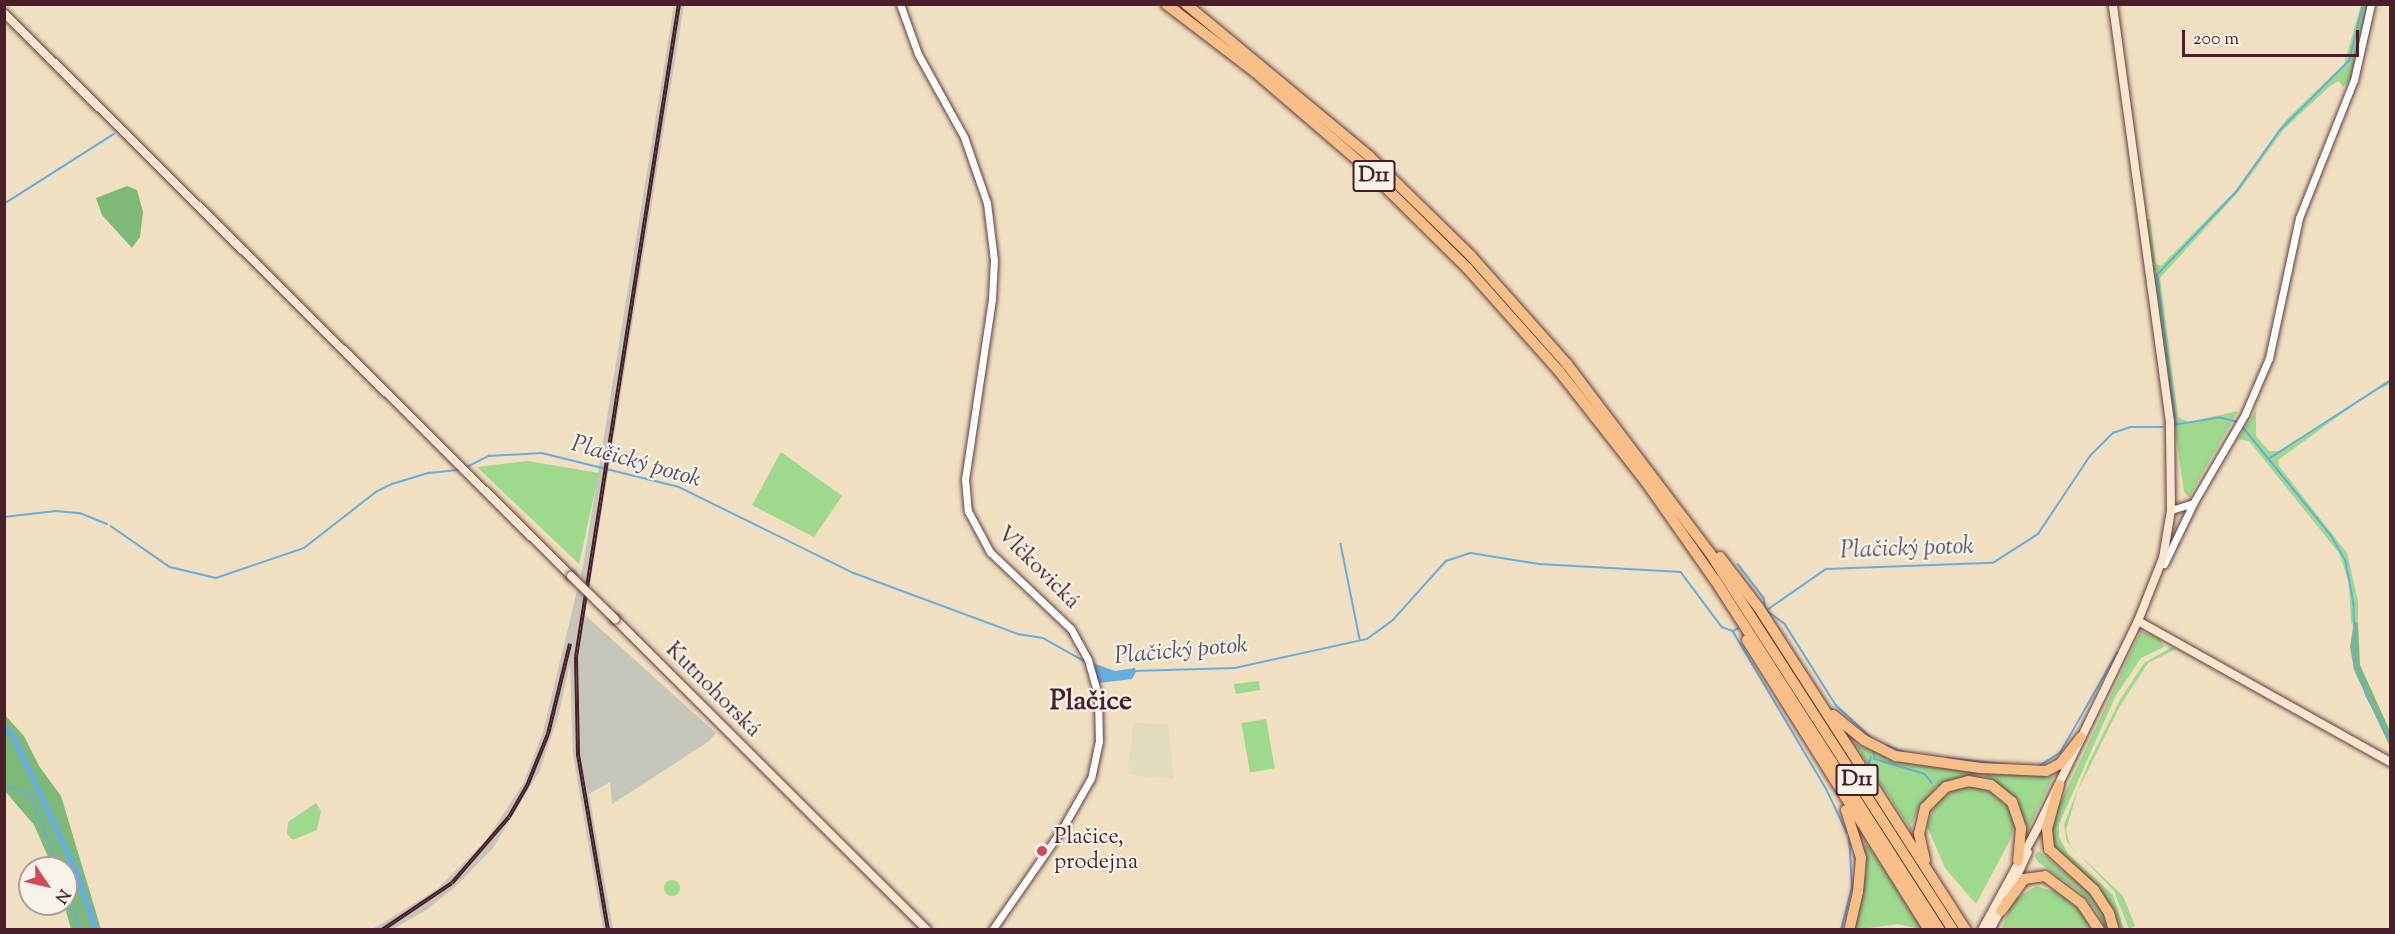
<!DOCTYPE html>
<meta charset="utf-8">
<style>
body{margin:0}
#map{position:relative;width:2395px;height:934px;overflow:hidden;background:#f0dfc0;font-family:"Sorts Mill Goudy",serif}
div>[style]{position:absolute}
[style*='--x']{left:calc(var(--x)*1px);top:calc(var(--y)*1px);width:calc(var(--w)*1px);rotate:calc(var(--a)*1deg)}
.built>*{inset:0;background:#e1dcbb}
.industrial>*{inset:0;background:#c5c5b9}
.green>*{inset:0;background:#9ed98d;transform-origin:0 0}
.round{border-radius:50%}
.forest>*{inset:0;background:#7eb978}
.water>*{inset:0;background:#67aede}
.stream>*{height:1.5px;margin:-0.75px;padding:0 0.75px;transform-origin:0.75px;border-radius:0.75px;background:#67aede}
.canal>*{height:6px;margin:-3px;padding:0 3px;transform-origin:3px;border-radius:3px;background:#67aede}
.roads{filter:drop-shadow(0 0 2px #633c41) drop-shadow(0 0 2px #633c41)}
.tertiary>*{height:7px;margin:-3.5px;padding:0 3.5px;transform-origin:3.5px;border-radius:3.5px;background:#fff}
.secondary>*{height:8px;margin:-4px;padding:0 4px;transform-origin:4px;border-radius:4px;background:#fce5cf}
.motorway>*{height:10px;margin:-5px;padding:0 5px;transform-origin:5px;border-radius:5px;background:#f7be87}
.rail>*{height:4px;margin-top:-2px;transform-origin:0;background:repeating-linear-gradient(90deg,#f7f3e8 0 4.5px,#4a1f2b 0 9px);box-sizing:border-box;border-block:2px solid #4a1f2b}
.bridges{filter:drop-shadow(0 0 2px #633c41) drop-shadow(0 0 2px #633c41)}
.secondary-bridge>*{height:8px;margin:-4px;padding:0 4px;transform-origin:4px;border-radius:4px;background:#fce5cf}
.dots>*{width:16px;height:16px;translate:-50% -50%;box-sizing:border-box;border:3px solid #f7f3e8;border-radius:50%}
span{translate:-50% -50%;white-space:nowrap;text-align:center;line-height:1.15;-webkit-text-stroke:4.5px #f7f3e8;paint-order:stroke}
.shield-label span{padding:2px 4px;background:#f7f3e8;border:2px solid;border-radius:4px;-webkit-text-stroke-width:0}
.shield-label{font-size:21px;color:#4a1f2b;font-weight:700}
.street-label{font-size:22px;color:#4a1f2b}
.poi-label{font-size:22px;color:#4a1f2b}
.left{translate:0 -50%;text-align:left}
.water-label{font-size:24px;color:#54516a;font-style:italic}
.district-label{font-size:28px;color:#4a1f2b;font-weight:700}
.frame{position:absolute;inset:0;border:6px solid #4a1f2b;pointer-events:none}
.north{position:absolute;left:18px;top:856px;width:60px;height:60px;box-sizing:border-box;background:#f7f3e8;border:2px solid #b29e9c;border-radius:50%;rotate:125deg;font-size:16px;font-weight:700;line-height:24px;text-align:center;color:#4a1f2b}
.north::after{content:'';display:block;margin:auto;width:21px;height:27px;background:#d1495b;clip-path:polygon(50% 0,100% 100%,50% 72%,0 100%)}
.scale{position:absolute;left:2182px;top:30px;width:177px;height:27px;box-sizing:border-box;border:3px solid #4a1f2b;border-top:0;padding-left:8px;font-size:18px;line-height:21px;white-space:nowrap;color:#4a1f2b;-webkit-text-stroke:4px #f7f3e8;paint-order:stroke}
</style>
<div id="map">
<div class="built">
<i style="clip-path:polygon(1133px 723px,1168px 724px,1174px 779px,1128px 775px)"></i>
</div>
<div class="industrial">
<i style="clip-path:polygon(674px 5px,684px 5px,585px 615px,716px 733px,708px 742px,612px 804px,610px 782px,589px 794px,613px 929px,603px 929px,573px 755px,570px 664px,558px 717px,539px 772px,493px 848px,455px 887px,426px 910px,393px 929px,371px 930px,436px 890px,485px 842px,523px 784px,543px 732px,583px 566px)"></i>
</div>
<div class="green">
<i style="clip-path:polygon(2361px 5px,2369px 5px,2351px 78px,2343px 87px,2339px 81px,2330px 86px,2284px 129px,2240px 190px,2160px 278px,2178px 417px,2188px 422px,2238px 411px,2189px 497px,2184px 492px,2145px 219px,2150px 219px,2156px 264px,2161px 266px,2236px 190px,2286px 120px,2344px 64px)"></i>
<i style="clip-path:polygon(2390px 379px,2390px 384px,2366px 396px,2278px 460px,2279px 466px,2347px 553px,2358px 601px,2358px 623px,2354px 621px,2351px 624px,2349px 583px,2339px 553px,2249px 441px,2238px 439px,2256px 410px,2256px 436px,2269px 451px,2281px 451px)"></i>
<i style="clip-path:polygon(781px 452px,842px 496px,814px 537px,752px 505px)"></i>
<i style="clip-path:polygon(528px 461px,599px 473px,579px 564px,477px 467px)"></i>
<i style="clip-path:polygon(2141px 631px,2160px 639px,2164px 647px,2141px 658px,2115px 697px,2059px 824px,2059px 837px,2068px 854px,2113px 895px,2124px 929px,2117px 929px,2116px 922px,2054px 849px,2051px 823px)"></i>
<i style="clip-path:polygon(2172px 647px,2176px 649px,2148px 663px,2120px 706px,2078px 790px,2066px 830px,2070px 846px,2123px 896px,2135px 926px,2129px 929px,2114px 891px,2067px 842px,2064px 824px,2089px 762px,2121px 698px,2144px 663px)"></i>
<i style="clip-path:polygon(1259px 681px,1260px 690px,1236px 694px,1234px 684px)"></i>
<i style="left:1266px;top:719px;width:50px;height:25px;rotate:80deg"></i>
<i style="clip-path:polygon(1855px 744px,1908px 764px,2053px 777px,2028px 830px,2016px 798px,1984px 774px,1970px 775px,1936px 787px,1919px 808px,1911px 825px,1913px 833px)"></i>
<i style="clip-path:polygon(1973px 786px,1992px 793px,2008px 807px,2015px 823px,2010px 840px,1976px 904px,1945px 868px,1927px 826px,1936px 803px,1958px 787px)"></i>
<i style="clip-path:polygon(316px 803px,321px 811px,317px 830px,293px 840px,287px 834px,288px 822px)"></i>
<i style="clip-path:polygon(1867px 844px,1921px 927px,1919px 929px,1898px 924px,1854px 930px,1866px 873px,1863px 847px)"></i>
<i style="clip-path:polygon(2038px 851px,2087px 890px,2103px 910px,2109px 929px,2105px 929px,2097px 912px,2080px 892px,2038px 862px,2035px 856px)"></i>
<i class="round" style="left:664px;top:880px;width:16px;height:16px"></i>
<i style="clip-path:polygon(2036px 886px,2059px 893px,2079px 909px,2091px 929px,2004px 930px,2002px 927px,2014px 900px)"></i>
</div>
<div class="forest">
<i style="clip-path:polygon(127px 186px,137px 190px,143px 212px,140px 237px,132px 248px,102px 215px,96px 198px)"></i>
<i style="clip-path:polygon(2354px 621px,2358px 623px,2360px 665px,2390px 731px,2390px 747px,2354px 670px,2350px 647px)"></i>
<i style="clip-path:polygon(4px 714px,24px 736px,39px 766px,61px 796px,101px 929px,71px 929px,64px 904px,66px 868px,53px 868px,34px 825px,5px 791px)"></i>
</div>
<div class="water">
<i style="clip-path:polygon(1093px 663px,1115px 671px,1135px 668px,1136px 672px,1132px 679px,1099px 683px)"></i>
</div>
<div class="stream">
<i style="--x:4;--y:204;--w:130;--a:-32.5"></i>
<i style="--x:2236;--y:422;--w:16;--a:-166"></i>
<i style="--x:2220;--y:418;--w:45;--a:171"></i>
<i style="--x:2176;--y:425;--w:151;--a:-97.2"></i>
<i style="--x:2157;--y:275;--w:115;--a:-46.4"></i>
<i style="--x:2236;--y:192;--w:76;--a:-54.6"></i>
<i style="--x:2280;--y:130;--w:98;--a:-45"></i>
<i style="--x:2349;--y:61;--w:59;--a:-76.2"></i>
<i style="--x:2242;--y:426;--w:141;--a:50.8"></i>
<i style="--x:2331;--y:535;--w:30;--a:60"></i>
<i style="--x:2346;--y:561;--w:44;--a:79.5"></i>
<i style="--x:2354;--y:604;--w:55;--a:89"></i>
<i style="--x:2355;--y:659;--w:39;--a:72"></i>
<i style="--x:2367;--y:696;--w:48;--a:61.3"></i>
<i style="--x:2270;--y:458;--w:143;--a:-32.7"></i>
<i style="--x:467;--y:467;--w:25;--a:-27"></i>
<i style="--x:489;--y:456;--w:53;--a:-3.2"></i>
<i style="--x:542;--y:453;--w:141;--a:13.9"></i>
<i style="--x:679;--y:487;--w:195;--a:26.2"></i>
<i style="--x:854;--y:573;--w:175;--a:20.4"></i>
<i style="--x:1018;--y:634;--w:25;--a:9"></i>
<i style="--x:1043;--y:638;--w:49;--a:29.2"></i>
<i style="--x:4;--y:517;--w:52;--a:-6.6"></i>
<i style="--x:56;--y:511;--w:24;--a:5"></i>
<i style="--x:80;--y:513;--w:29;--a:22"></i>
<i style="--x:111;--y:526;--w:72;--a:34.8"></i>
<i style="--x:170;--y:567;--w:47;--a:13.4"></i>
<i style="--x:216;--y:578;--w:93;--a:-18.8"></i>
<i style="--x:304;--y:548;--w:91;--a:-37.9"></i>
<i style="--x:376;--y:492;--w:18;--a:-27"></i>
<i style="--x:392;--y:484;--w:39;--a:-17"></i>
<i style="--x:429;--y:473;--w:31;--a:-6"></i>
<i style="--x:1341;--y:544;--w:97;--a:78.7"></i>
<i style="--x:1738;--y:564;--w:43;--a:52.6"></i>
<i style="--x:1764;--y:598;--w:12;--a:81"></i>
<i style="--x:1766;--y:610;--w:24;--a:36"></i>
<i style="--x:1785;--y:624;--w:96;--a:57.8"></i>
<i style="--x:1836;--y:705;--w:50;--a:42.6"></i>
<i style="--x:1767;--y:610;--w:72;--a:-34.8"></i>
<i style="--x:1826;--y:569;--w:167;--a:-2.1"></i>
<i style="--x:1993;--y:563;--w:54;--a:-32.8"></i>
<i style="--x:2038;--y:534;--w:94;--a:-56.3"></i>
<i style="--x:2090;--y:456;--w:33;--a:-45"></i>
<i style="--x:2113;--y:433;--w:18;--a:-19"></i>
<i style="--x:2130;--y:427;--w:33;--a:0"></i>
<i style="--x:1733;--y:631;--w:182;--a:59.4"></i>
<i style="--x:1826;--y:788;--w:49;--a:64.5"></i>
<i style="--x:1133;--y:671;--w:102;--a:-1.7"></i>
<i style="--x:1235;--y:668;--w:135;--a:-12.4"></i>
<i style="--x:1367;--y:639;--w:32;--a:-36"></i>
<i style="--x:1393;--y:620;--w:79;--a:-48.1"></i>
<i style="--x:1446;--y:561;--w:26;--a:-18"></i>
<i style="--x:1471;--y:553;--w:69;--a:9.2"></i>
<i style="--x:1539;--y:564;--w:142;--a:3.2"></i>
<i style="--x:1681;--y:572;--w:69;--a:53.3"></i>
<i style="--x:1722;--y:627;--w:12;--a:20"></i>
<i style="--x:1733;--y:631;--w:9;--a:-27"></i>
<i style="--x:1886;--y:745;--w:19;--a:21"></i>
<i style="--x:1874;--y:752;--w:7;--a:82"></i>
<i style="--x:1875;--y:759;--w:52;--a:16.7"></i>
<i style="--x:1925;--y:774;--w:11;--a:52"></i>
<i style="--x:1947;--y:758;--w:58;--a:5.9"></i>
<i style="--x:1869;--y:764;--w:7;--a:-74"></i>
<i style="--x:2039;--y:766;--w:25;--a:-32"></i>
<i style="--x:2060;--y:753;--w:115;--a:-60.3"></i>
<i style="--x:4;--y:785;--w:29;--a:20"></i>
<i style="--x:31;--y:795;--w:78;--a:69"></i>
<i style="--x:66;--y:890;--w:43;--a:69.4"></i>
<i style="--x:1841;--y:930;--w:44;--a:-75.7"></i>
<i style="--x:1852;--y:887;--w:51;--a:-93.4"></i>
</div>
<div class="canal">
<i style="--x:4;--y:727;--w:13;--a:45"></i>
<i style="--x:13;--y:736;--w:149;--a:65"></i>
<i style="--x:76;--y:871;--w:62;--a:71.3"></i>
</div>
<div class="roads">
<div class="tertiary">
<i style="--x:900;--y:4;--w:53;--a:70.2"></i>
<i style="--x:918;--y:54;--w:95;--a:61"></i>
<i style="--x:964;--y:137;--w:70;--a:70.8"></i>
<i style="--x:987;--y:203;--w:57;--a:83"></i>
<i style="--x:994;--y:260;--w:39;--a:93"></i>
<i style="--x:992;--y:299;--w:182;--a:98.5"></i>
<i style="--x:965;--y:479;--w:32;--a:85"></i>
<i style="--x:968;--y:511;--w:47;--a:61.8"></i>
<i style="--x:990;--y:552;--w:112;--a:43.5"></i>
<i style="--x:1071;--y:629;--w:35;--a:61"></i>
<i style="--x:1088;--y:660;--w:36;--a:74"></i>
<i style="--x:1098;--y:695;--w:46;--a:88.8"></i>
<i style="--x:1099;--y:741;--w:38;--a:102"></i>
<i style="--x:1091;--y:778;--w:59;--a:119.6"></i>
<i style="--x:1062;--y:829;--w:123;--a:124.7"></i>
<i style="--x:2171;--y:510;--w:21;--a:-17"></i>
<i style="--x:2164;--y:564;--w:71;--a:-64.2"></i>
<i style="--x:2195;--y:500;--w:99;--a:-59.8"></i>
<i style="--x:2245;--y:414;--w:61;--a:-66.8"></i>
<i style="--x:2269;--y:358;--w:143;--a:-77.9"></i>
<i style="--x:2299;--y:218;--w:149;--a:-68.3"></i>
<i style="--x:2354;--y:80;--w:78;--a:-77.4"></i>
</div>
<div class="secondary">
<i style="--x:4;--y:13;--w:799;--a:44.8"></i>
<i style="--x:615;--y:619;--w:441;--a:44.9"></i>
<i style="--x:2138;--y:621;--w:289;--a:29.2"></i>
<i style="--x:2008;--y:895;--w:47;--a:-65.1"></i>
<i style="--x:1982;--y:930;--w:115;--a:-61.4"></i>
<i style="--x:2037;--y:829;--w:231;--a:-64.1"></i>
<i style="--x:2138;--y:621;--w:68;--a:-68.4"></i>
<i style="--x:2163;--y:558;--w:49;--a:-80.5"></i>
<i style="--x:2171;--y:510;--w:88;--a:-90.7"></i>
<i style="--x:2170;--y:422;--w:422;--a:-97.8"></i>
<i style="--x:1990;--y:930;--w:27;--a:-62"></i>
</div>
<div class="motorway">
<i style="--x:1166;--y:4;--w:112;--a:37.4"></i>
<i style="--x:1255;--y:72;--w:141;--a:40.7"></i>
<i style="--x:1362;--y:164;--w:149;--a:44.7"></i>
<i style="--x:1468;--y:269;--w:137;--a:48.3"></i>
<i style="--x:1559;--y:371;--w:141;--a:51.9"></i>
<i style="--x:1646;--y:482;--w:120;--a:54.9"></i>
<i style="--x:1715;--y:580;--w:416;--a:57.3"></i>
<i style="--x:1186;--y:4;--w:239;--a:39.7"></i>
<i style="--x:1370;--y:157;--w:141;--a:44.4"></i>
<i style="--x:1471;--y:256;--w:144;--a:48.4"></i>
<i style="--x:1567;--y:364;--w:237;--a:52.9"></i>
<i style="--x:1710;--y:553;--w:449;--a:57.2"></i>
<i style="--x:1720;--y:557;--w:64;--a:52.6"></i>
<i style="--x:1759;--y:608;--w:383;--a:57.3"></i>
<i style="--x:1747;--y:640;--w:342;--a:57.9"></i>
<i style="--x:1833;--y:715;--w:40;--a:39"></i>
<i style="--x:1864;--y:740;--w:36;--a:27"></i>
<i style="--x:1896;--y:756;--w:85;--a:8.1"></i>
<i style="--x:1980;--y:768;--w:66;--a:2.6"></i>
<i style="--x:2046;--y:771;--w:16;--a:-27"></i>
<i style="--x:2060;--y:764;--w:34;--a:-52"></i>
<i style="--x:2059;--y:785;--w:46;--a:105.3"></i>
<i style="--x:2047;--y:829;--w:20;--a:84"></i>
<i style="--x:2049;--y:849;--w:61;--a:42.3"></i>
<i style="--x:2094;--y:890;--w:27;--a:57"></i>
<i style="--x:2109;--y:913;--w:18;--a:74"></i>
<i style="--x:1846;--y:810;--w:50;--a:72.6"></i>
<i style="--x:1861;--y:858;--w:34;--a:95"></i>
<i style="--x:1858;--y:892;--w:39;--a:103"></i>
<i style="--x:1925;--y:860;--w:27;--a:-103"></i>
<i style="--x:1919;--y:834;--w:27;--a:-77"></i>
<i style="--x:1925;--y:808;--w:30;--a:-45"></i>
<i style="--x:1946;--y:787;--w:23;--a:-15"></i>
<i style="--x:1968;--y:781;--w:23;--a:10"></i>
<i style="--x:1991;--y:785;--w:27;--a:39"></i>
<i style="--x:2012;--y:802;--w:28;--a:71"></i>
<i style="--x:2021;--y:828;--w:33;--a:95"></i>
<i style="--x:2001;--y:911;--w:39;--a:-54"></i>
<i style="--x:2024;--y:879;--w:21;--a:-8"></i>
<i style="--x:2045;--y:876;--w:45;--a:36.9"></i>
<i style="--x:2081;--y:903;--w:32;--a:56"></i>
</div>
</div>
<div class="rail">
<i style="--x:382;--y:930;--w:84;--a:-33.9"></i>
<i style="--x:452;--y:883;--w:87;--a:-49.2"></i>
<i style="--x:509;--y:817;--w:36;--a:-60"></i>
<i style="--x:527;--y:786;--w:56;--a:-68"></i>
<i style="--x:548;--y:734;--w:93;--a:-76.3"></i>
<i style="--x:608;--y:930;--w:179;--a:-99.7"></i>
<i style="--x:578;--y:754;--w:97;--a:-91.2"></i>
<i style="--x:576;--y:657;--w:661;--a:-81.04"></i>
</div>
<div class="bridges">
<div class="secondary-bridge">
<i style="--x:571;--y:576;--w:62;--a:44.3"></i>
</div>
</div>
<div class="dots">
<i style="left:1042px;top:851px;background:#d1495b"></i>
</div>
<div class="shield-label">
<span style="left:1374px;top:176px">D11</span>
<span style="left:1857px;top:780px">D11</span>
</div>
<div class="street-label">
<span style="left:1037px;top:569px;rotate:45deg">Vlčkovická</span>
<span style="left:712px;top:691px;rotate:45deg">Kutnohorská</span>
</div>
<div class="poi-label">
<span class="left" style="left:1054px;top:851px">Plačice,<br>prodejna</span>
</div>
<div class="water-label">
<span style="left:636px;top:463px;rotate:16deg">Plačický potok</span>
<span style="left:1907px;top:550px;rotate:-2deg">Plačický potok</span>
<span style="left:1181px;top:652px;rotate:-5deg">Plačický potok</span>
</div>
<div class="district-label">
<span style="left:1091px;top:702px">Plačice</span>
</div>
<div class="frame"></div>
<div class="north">N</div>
<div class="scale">200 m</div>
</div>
